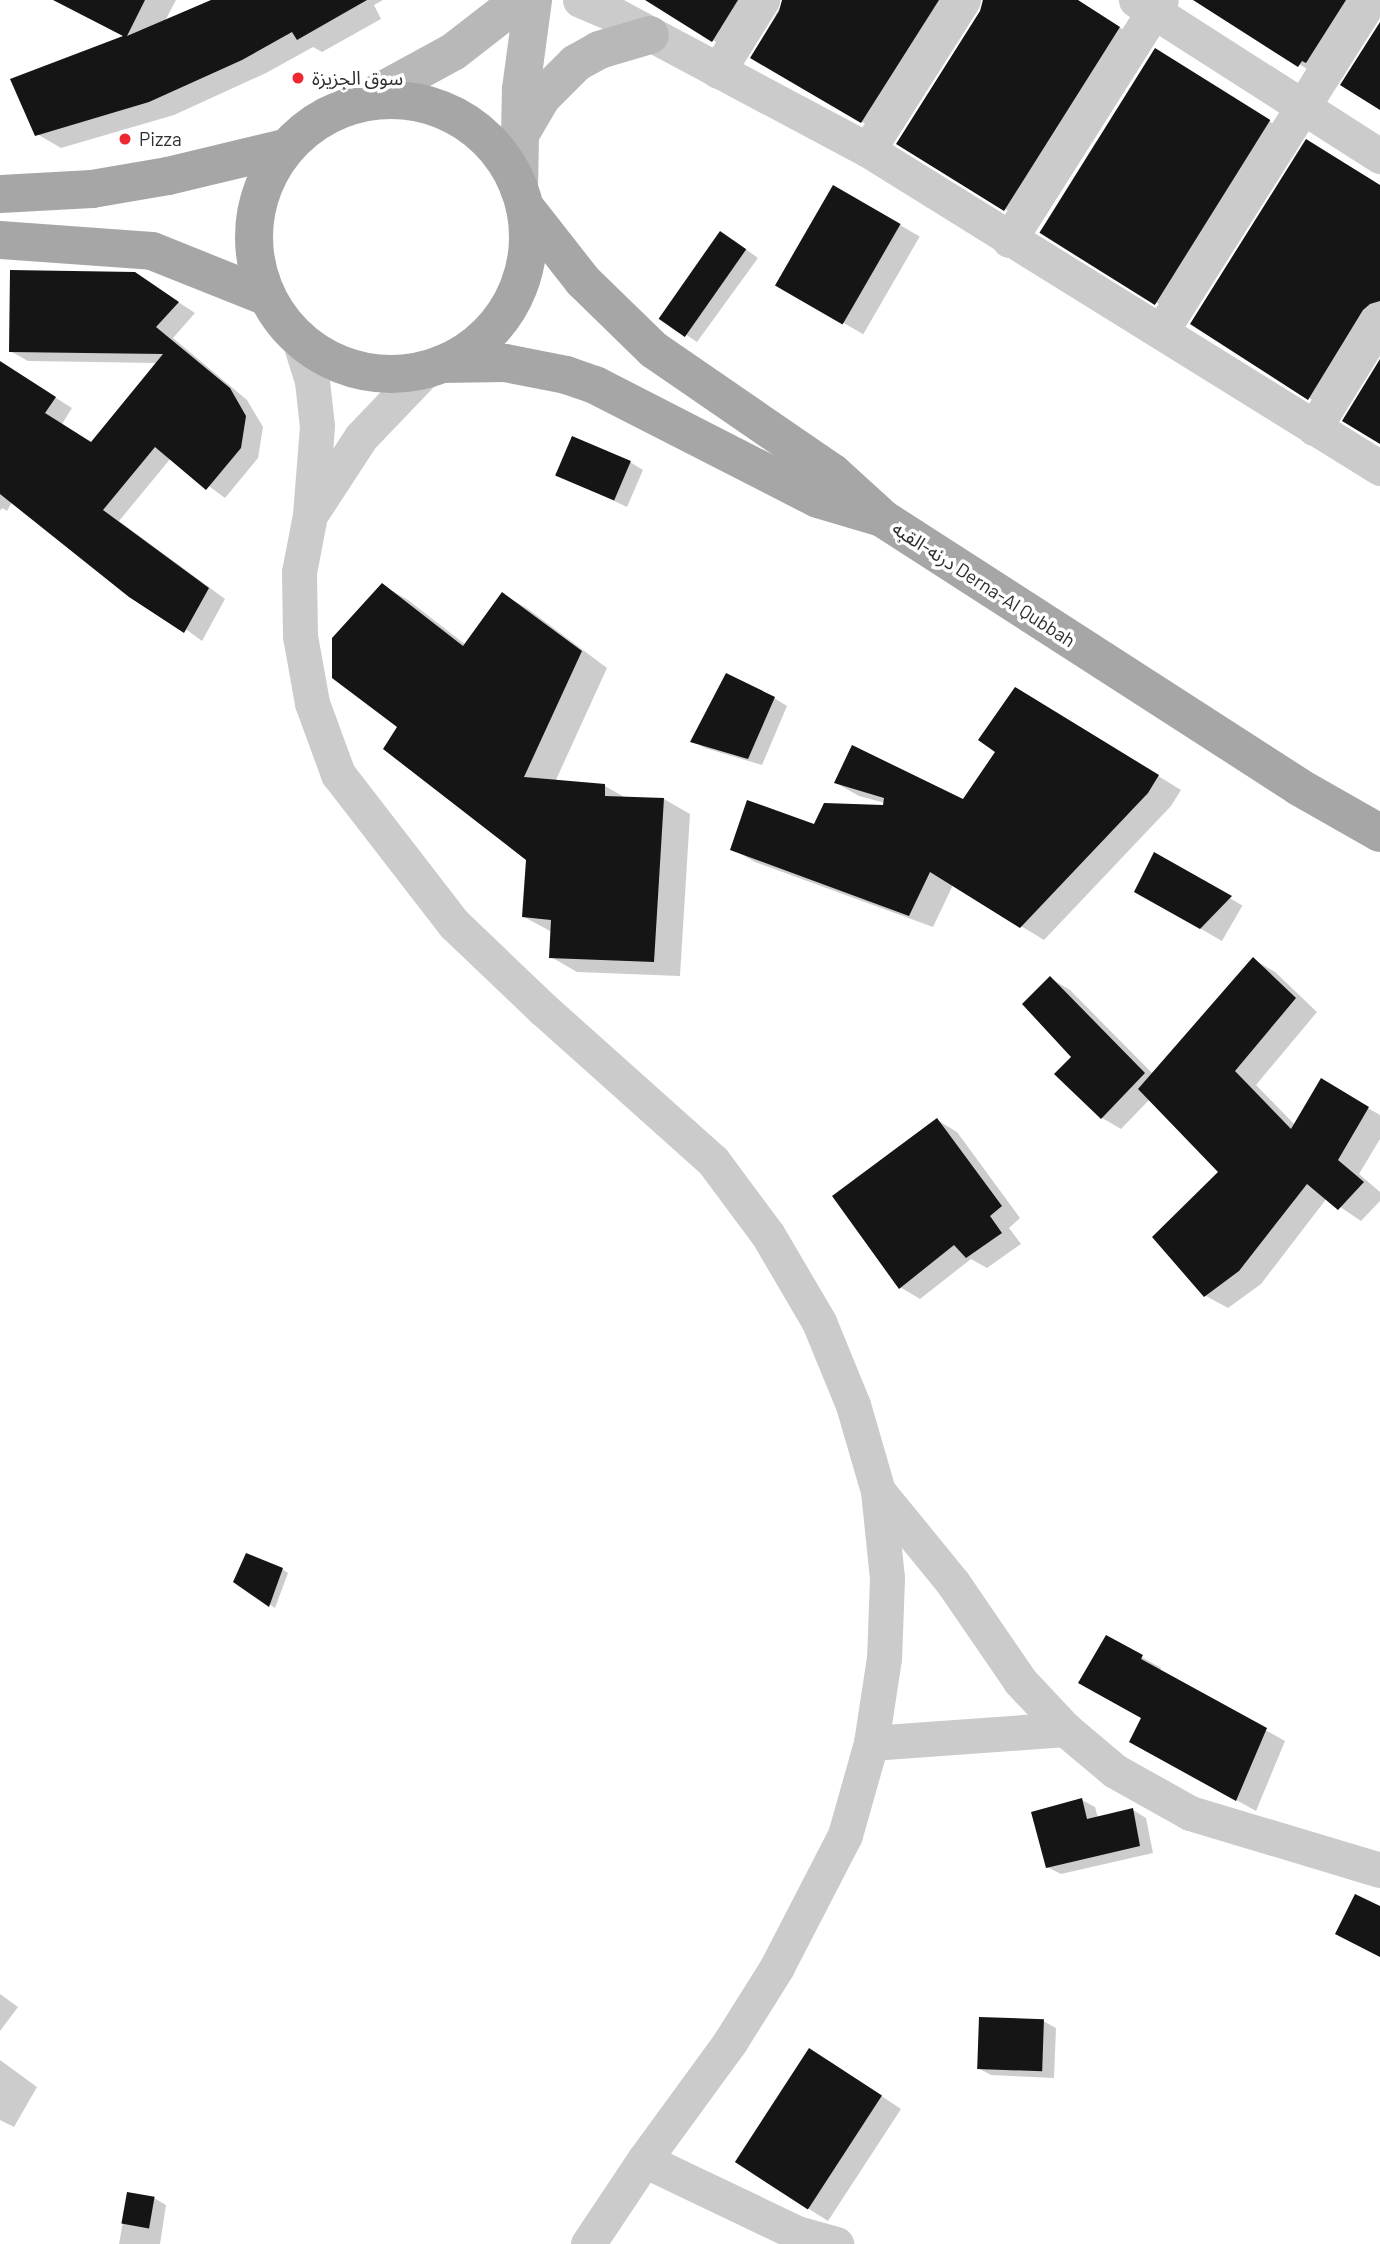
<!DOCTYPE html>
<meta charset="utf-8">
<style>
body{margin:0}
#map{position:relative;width:1380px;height:2244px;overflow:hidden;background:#fff;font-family:Barlow,"Noto Sans Arabic",sans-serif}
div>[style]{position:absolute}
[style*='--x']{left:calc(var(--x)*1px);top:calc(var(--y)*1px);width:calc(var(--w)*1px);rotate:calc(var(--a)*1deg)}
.shadow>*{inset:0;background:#0003;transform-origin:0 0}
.building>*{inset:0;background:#151515;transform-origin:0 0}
.street>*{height:35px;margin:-17.5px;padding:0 17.5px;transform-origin:17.5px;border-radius:17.5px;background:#cbcbcb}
.secondary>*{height:38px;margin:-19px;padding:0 19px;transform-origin:19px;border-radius:19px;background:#b8b8b8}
.primary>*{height:38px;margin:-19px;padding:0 19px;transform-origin:19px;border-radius:19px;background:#a6a6a6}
.primary>.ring{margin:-19px;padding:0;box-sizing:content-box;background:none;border:38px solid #a6a6a6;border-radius:50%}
.dots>*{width:19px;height:19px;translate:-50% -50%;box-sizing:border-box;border:4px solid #fff;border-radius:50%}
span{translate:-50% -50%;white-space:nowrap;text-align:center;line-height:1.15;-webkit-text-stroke:7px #fff;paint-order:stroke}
.poi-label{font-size:19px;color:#2e2e2e}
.left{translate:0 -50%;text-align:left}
.street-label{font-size:19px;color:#2e2e2e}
</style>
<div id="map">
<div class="shadow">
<i style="clip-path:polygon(81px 0,176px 0,165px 21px,213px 0,383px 0,374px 5px,381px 19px,322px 52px,313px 47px,266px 73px,174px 115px,61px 148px,37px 134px,126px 37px)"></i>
<i style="clip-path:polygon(649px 0,764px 0,732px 52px)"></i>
<i style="clip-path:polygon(784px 0,965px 0,881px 133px,752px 57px)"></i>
<i style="clip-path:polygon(982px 0,1077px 0,1138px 39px,1024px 220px,1005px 209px)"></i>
<i style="clip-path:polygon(1198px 0,1373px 0,1318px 76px)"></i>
<i style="clip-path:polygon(1175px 61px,1289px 134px,1175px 314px,1040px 231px)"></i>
<i style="clip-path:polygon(1380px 186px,1380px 325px,1328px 409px,1309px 398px)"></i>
<i style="left:834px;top:187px;width:99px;height:113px;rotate:30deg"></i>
<i style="clip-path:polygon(733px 240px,758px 258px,697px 342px,660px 317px)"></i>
<i style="clip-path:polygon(134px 273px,195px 313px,173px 338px,247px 400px,263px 427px,258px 458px,225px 498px,171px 458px,119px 521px,225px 599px,202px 641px,12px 502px,7px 511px,2px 508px,0 511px,0 363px,72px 408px,62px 424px,91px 443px,158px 363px,28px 361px,10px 351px)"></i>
<i style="clip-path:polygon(630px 462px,643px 470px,627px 507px,555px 473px)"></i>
<i style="clip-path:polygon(382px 585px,408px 600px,466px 645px,503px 594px,528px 609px,607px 668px,555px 782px,605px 786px,626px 798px,664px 799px,690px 814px,680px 976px,577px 972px,551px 957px,552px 932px,524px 917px,528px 859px,400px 727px)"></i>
<i style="clip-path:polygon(774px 698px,787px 706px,762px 765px,705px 748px,692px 741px)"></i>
<i style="clip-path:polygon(1038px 702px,1181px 790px,1171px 806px,1044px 940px,953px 885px,933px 927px,755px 862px,732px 849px,884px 807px,885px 803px,859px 796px,836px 783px,963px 801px)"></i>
<i style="left:1155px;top:855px;width:101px;height:41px;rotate:30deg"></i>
<i style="clip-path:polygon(1253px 959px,1275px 972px,1317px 1012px,1256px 1085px,1295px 1125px,1321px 1081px,1380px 1115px,1380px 1139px,1359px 1174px,1380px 1192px,1380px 1201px,1361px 1221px,1327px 1198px,1261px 1284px,1228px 1308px,1206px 1296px,1220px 1172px,1150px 1099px,1121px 1129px,1102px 1118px,1073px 1057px,1050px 978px,1070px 990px,1153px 1074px)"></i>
<i style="clip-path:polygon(937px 1120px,957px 1132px,1020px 1218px,1009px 1228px,1021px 1244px,987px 1268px,971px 1259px,920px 1299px,900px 1287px)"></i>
<i style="clip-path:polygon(282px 1569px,288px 1573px,275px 1608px,235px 1581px)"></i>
<i style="clip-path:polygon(1106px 1637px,1161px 1668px,1160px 1671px,1285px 1741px,1256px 1811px,1132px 1742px,1144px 1718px)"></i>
<i style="clip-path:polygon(1082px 1800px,1095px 1807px,1098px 1818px,1133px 1810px,1146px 1818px,1153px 1853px,1061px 1874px,1047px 1867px)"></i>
<i style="clip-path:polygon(0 1994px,18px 2007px,0 2031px)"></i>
<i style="clip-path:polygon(1043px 2021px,1056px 2028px,1054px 2078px,991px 2075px,978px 2068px)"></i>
<i style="clip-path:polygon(0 2060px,37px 2087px,14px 2127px,0 2120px)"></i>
<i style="clip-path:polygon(829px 2061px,901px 2109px,828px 2221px,809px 2209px)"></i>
<i style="clip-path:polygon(128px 2194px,154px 2198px,166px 2205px,160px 2244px,119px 2244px)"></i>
</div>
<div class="building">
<i style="clip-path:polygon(53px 0,145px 0,127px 36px,211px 0,367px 0,297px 40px,292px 32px,242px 60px,149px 102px,35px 136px,10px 79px,123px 36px)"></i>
<i style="clip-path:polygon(645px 0,738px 0,712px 42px)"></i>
<i style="clip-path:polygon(782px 0,939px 0,861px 123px,750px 58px,779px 11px)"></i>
<i style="clip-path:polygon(983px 0,1078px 0,1120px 27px,1004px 211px,896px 144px,980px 11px)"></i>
<i style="clip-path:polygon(1193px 0,1346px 0,1306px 63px,1302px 61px,1298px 67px)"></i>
<i style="clip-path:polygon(1380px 22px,1380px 110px,1340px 85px)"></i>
<i style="left:1155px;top:48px;width:136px;height:218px;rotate:32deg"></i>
<i style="clip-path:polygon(1306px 139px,1380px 185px,1380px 301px,1370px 304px,1363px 310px,1308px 400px,1190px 324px)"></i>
<i style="left:833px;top:185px;width:78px;height:116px;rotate:30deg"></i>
<i style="left:720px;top:231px;width:32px;height:107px;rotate:35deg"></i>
<i style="clip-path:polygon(10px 270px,135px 272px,179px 302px,156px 327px,230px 388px,246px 416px,241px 448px,206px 490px,155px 447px,103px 510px,209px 588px,184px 633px,129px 597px,0 494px,0 361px,56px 397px,45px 413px,91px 442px,163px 354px,9px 352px)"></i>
<i style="clip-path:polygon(1380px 359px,1380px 444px,1342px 421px)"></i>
<i style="left:572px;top:436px;width:64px;height:43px;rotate:23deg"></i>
<i style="clip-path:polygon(382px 583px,463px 646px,502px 592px,582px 651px,524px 777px,605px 784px,605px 796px,664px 798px,654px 962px,549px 958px,551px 920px,522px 917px,526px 860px,383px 749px,397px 727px,332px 678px,332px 638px)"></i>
<i style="clip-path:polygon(726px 673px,775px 697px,748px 759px,690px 742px)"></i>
<i style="clip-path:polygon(1015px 687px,1159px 775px,1148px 793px,1020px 928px,930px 872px,909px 916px,730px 850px,747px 800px,814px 824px,824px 803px,883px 805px,884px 798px,834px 783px,852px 745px,963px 799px,995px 752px,978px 740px)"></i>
<i style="clip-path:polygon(1154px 852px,1232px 896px,1200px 929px,1134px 892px)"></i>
<i style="clip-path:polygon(1253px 957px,1296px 998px,1235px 1071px,1291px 1129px,1321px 1078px,1369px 1107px,1338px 1160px,1364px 1182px,1338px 1210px,1307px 1184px,1239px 1271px,1204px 1297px,1152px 1237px,1218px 1172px,1138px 1089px)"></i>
<i style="clip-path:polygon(1050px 976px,1145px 1073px,1101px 1119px,1054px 1074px,1071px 1057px,1022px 1004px)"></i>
<i style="clip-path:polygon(937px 1118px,1002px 1206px,990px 1216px,1002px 1233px,966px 1258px,954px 1245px,899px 1289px,832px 1196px)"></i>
<i style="clip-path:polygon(246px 1553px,283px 1568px,269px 1607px,233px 1582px)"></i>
<i style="clip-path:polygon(1106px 1635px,1143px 1655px,1141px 1659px,1267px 1728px,1236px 1801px,1129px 1742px,1141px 1718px,1078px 1683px)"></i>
<i style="clip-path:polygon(1082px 1798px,1087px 1819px,1133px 1808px,1140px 1846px,1046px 1868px,1031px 1812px)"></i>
<i style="clip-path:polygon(1355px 1894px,1380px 1906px,1380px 1957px,1335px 1934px)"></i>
<i style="left:979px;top:2017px;width:65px;height:52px;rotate:2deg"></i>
<i style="left:809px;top:2048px;width:87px;height:136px;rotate:33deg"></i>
<i style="left:127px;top:2192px;width:28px;height:32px;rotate:10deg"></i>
</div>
<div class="street">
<i style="--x:580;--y:0;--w:38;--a:23"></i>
<i style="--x:615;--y:15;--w:287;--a:28.1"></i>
<i style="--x:868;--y:150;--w:603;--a:31.84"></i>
<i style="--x:1136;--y:0;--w:290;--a:32.6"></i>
<i style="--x:718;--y:71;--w:84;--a:-58.2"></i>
<i style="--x:868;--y:150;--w:178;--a:-57.7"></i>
<i style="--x:1009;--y:240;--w:284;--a:-57.7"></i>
<i style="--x:1162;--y:330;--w:390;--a:-57.8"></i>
<i style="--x:299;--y:339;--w:44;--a:72.8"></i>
<i style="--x:312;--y:381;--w:45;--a:83.7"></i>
<i style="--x:317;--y:426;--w:89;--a:94.5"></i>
<i style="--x:310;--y:515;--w:58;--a:100.9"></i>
<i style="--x:299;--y:572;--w:64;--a:89.1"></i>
<i style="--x:300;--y:636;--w:68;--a:79.8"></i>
<i style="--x:312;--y:703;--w:76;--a:69.9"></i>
<i style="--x:338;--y:774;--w:190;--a:52.3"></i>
<i style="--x:454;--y:924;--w:123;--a:43.7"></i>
<i style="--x:543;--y:1009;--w:228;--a:41.8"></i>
<i style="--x:713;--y:1161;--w:92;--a:53.4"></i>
<i style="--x:768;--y:1235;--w:101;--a:59.6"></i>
<i style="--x:819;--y:1322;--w:90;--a:67.7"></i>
<i style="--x:853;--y:1405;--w:90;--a:73.8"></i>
<i style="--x:878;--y:1491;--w:87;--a:84.1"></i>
<i style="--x:887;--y:1578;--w:80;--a:92.1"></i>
<i style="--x:884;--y:1658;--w:86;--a:98.7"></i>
<i style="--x:871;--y:1743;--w:96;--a:105.8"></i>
<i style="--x:845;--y:1835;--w:148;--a:117.3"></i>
<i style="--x:777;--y:1967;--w:89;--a:122.1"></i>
<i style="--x:730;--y:2042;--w:146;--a:126.1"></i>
<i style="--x:644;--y:2160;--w:101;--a:123.7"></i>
<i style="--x:1314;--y:428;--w:126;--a:-58.3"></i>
<i style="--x:314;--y:509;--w:86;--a:-56.9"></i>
<i style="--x:361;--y:437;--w:91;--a:-46.3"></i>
<i style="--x:878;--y:1491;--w:119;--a:50.8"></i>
<i style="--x:953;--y:1583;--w:119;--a:55.6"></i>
<i style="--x:1020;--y:1681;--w:66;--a:46.8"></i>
<i style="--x:1065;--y:1729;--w:65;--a:40"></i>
<i style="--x:1115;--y:1771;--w:86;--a:29.2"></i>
<i style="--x:1190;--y:1813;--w:198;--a:16.7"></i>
<i style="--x:871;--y:1743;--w:195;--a:-4.1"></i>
<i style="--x:644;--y:2160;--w:170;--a:25.5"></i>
<i style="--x:797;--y:2233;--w:41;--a:15.8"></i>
</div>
<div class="secondary">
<i style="--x:363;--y:101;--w:102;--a:-28.6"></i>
<i style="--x:453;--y:52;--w:85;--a:-37.8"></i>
<i style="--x:521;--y:133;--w:42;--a:-59.7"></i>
<i style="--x:542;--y:97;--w:48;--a:-45"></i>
<i style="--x:576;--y:63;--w:26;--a:-29"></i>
<i style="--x:599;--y:50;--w:53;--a:-16.4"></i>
<i style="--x:519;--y:189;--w:100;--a:-88.9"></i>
<i style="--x:521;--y:89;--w:90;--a:-82.3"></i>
</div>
<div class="primary">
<i class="ring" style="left:254px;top:100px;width:236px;height:236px"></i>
<i style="--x:0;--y:194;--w:92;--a:-3.1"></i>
<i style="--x:92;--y:189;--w:77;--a:-9.7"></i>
<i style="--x:168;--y:176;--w:120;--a:-13.5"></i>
<i style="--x:525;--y:207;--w:94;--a:51.9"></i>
<i style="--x:583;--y:281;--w:99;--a:44.2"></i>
<i style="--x:654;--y:350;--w:217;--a:34.5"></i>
<i style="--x:833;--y:473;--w:61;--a:42.3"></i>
<i style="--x:0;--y:240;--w:152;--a:4.1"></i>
<i style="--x:152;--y:251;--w:124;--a:21.8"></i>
<i style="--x:442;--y:364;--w:63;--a:-0.9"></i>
<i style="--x:505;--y:363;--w:62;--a:11.1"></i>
<i style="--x:566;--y:375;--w:31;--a:19"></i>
<i style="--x:595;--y:385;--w:250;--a:27.1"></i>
<i style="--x:818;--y:499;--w:67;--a:16.5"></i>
<i style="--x:882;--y:518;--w:496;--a:32.8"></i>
<i style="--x:1299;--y:787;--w:93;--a:29.6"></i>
</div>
<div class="dots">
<i style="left:298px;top:78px;background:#ee2831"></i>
<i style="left:125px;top:139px;background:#ee2831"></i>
</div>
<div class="poi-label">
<span class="left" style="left:312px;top:78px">سوق الجزيزة</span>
<span class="left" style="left:139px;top:139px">Pizza</span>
</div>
<div class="street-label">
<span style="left:984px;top:584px;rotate:33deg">درنه-القبه Derna-Al Qubbah</span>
</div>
</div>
